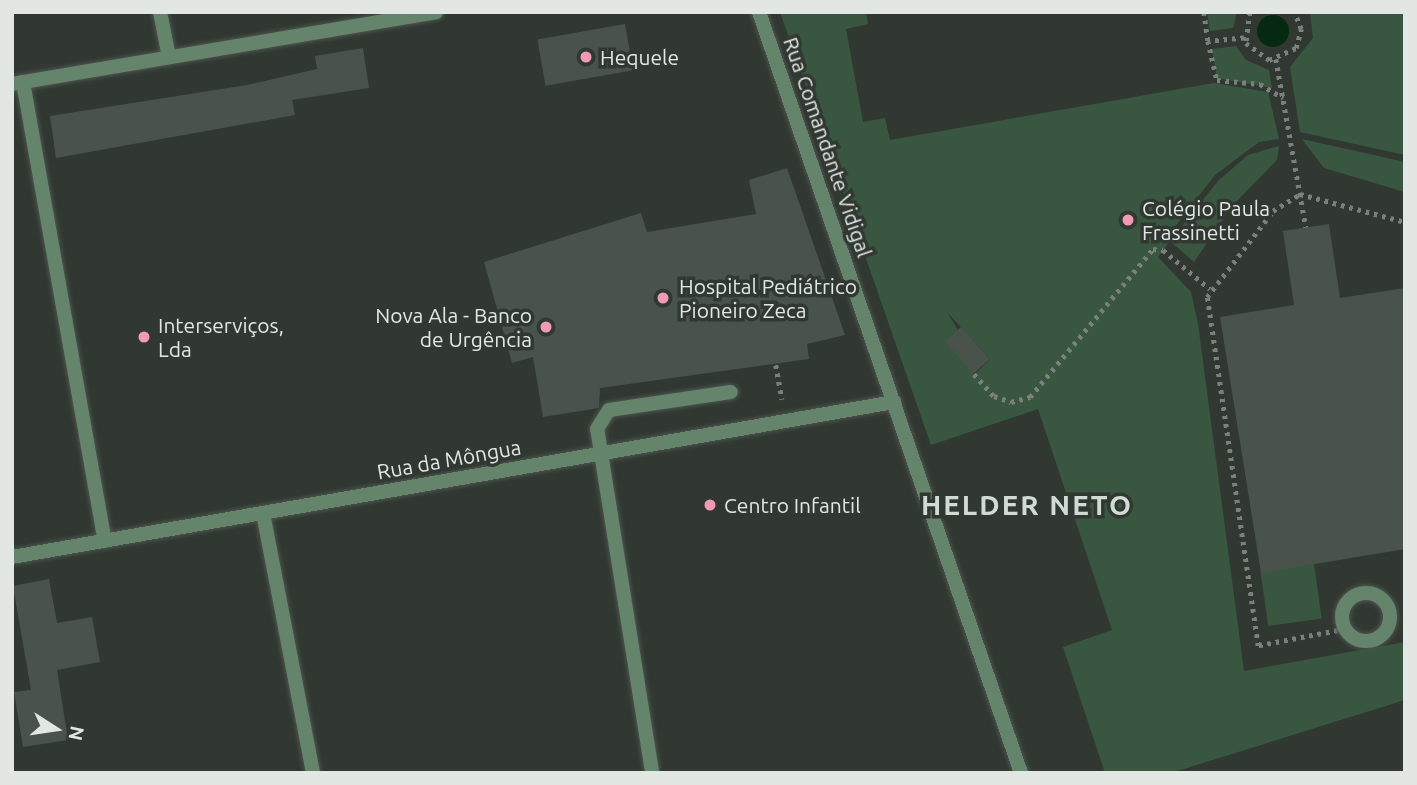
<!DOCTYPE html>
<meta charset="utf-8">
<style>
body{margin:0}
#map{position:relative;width:1417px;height:785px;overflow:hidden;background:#313832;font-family:Ubuntu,sans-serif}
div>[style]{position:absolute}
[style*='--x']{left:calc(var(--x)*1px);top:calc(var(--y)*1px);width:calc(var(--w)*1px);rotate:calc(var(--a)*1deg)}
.green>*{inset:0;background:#395740;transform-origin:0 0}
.water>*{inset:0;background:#052911}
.round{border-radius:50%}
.building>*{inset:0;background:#4a524c;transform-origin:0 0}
.path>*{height:4.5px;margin-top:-2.25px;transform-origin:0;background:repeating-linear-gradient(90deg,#7a807b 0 3.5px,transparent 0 8.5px)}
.roads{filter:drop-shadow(0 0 2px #4d544e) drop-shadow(0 0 2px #4d544e)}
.service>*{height:14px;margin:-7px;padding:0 7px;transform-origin:7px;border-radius:7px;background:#64856b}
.service>.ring{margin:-7px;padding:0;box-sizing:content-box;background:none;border:14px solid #64856b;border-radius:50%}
.minor>*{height:14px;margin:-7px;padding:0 7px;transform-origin:7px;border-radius:7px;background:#64856b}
.tertiary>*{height:14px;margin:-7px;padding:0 7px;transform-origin:7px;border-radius:7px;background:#64856b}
.dots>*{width:19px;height:19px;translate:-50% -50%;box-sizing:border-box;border:4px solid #313832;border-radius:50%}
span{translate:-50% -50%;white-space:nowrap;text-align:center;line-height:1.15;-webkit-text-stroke:7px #313832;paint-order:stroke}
.poi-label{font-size:21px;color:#e2e7e3}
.left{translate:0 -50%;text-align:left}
.right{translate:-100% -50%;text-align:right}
.street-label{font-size:21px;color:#e2e7e3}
.district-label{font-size:28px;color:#d1dad3;font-weight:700;letter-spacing:2px}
.frame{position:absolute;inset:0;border:14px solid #e2e7e3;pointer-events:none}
.north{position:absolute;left:21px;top:694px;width:70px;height:70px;-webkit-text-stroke:5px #313832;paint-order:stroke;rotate:102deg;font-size:19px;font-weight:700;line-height:28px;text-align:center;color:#e2e7e3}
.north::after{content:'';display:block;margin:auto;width:24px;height:32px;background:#e2e7e3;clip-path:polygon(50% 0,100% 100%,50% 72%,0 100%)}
</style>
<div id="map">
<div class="green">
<i style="clip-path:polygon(evenodd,780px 12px,866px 12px,868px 24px,846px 29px,863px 122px,885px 118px,890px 140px,1214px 83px,1268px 92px,1279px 139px,1259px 142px,1215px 175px,1167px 237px,1170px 241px,1218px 181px,1248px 155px,1279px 146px,1277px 160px,1233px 205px,1194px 262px,1170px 241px,1158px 257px,1191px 292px,1198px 324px,1244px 671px,1405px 642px,1405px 700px,1171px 773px,1105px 773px,1063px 647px,1112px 630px,1038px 409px,931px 445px,780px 12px,947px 312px,990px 359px,975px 374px,945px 342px,958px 330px,947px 312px)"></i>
<i style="clip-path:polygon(1207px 12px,1237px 12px,1233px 28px,1210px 31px)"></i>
<i style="clip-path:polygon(1310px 12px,1405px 12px,1405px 155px,1300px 132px,1290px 67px,1313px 38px)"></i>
<i style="clip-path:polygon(1236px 46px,1246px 60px,1269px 70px,1272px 88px,1217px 78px,1212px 49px)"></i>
<i style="clip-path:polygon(1302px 139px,1405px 162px,1405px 192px,1324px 168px)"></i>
<i style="left:1314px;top:564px;width:55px;height:54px;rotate:82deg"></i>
</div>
<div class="water">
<i class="round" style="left:1257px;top:15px;width:32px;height:32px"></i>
</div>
<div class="building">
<i style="left:625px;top:24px;width:47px;height:89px;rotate:80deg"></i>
<i style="clip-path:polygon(363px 48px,369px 88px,292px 100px,295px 115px,56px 158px,50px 116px,247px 85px,317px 69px,315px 56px)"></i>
<i style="clip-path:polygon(787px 168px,845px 335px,807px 344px,809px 359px,600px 388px,599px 408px,543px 417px,533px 357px,512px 363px,484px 262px,641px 213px,647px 232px,756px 214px,749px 180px)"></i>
<i style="clip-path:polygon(1329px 224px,1340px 298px,1405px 288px,1405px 549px,1261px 573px,1220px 317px,1294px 305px,1283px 231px)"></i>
<i style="left:961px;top:327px;width:43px;height:22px;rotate:48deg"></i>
<i style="clip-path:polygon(49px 579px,57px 623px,92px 617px,100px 662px,57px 670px,68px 740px,23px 747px,14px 692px,31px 690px,13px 586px)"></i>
</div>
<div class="path">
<i style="--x:1204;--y:12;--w:29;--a:82"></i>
<i style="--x:1250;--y:12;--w:31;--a:97"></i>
<i style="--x:1246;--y:43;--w:29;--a:36"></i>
<i style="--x:1269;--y:60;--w:30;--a:-24"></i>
<i style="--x:1296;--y:48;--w:20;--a:-75"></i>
<i style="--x:1301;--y:29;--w:18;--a:-112"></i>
<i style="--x:1244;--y:38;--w:36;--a:175"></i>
<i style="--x:1208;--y:41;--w:40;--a:77"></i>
<i style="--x:1217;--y:80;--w:43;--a:5.3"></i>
<i style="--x:1260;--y:84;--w:27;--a:31"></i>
<i style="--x:1276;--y:59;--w:171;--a:79.9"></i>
<i style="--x:776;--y:365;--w:35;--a:80"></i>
<i style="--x:974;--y:374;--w:30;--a:48"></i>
<i style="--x:994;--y:396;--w:18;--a:19"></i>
<i style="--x:1011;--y:402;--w:20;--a:-15"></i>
<i style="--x:1030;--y:397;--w:192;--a:-50.3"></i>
<i style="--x:1153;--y:249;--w:10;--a:6"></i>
<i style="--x:1163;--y:250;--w:61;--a:39.7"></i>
<i style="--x:1346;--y:629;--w:90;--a:169.1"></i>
<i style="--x:1258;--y:646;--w:353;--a:-98.3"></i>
<i style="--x:1207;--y:297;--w:108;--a:-52.5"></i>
<i style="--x:1273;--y:211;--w:32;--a:-32"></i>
<i style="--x:1300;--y:194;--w:109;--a:14.9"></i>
</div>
<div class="roads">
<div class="service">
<i style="--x:601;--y:453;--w:24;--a:-99"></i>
<i style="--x:597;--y:429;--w:22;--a:-58"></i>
<i style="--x:609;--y:410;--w:123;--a:-8.4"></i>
<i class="ring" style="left:1342px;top:593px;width:34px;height:34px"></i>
</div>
<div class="minor">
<i style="--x:160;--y:12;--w:46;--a:78.7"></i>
<i style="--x:759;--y:12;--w:805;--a:71"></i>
<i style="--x:23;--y:82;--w:466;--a:79.9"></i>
<i style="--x:601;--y:453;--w:324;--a:80.9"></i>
<i style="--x:263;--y:513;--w:265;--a:79.1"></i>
<i style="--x:12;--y:557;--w:896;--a:-9.97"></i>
</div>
<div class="tertiary">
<i style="--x:12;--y:84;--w:430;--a:-9.6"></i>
</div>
</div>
<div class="dots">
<i style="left:586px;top:57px;background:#f19ab4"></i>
<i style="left:1128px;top:220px;background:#f19ab4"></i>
<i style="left:663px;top:298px;background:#f19ab4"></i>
<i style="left:546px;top:327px;background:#f19ab4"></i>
<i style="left:144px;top:337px;background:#f19ab4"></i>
<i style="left:710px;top:505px;background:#f19ab4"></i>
</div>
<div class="poi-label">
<span class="left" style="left:600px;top:57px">Hequele</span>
<span class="left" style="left:1142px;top:220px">Colégio Paula<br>Frassinetti</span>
<span class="left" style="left:679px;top:298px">Hospital Pediátrico<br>Pioneiro Zeca</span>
<span class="right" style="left:532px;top:327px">Nova Ala - Banco<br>de Urgência</span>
<span class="left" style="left:158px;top:337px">Interserviços,<br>Lda</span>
<span class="left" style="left:724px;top:505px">Centro Infantil</span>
</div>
<div class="street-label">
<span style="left:828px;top:147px;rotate:71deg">Rua Comandante Vidigal</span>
<span style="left:449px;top:459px;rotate:-10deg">Rua da Môngua</span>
</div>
<div class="district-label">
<span style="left:1027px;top:505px">HELDER NETO</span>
</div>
<div class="frame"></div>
<div class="north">N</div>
</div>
